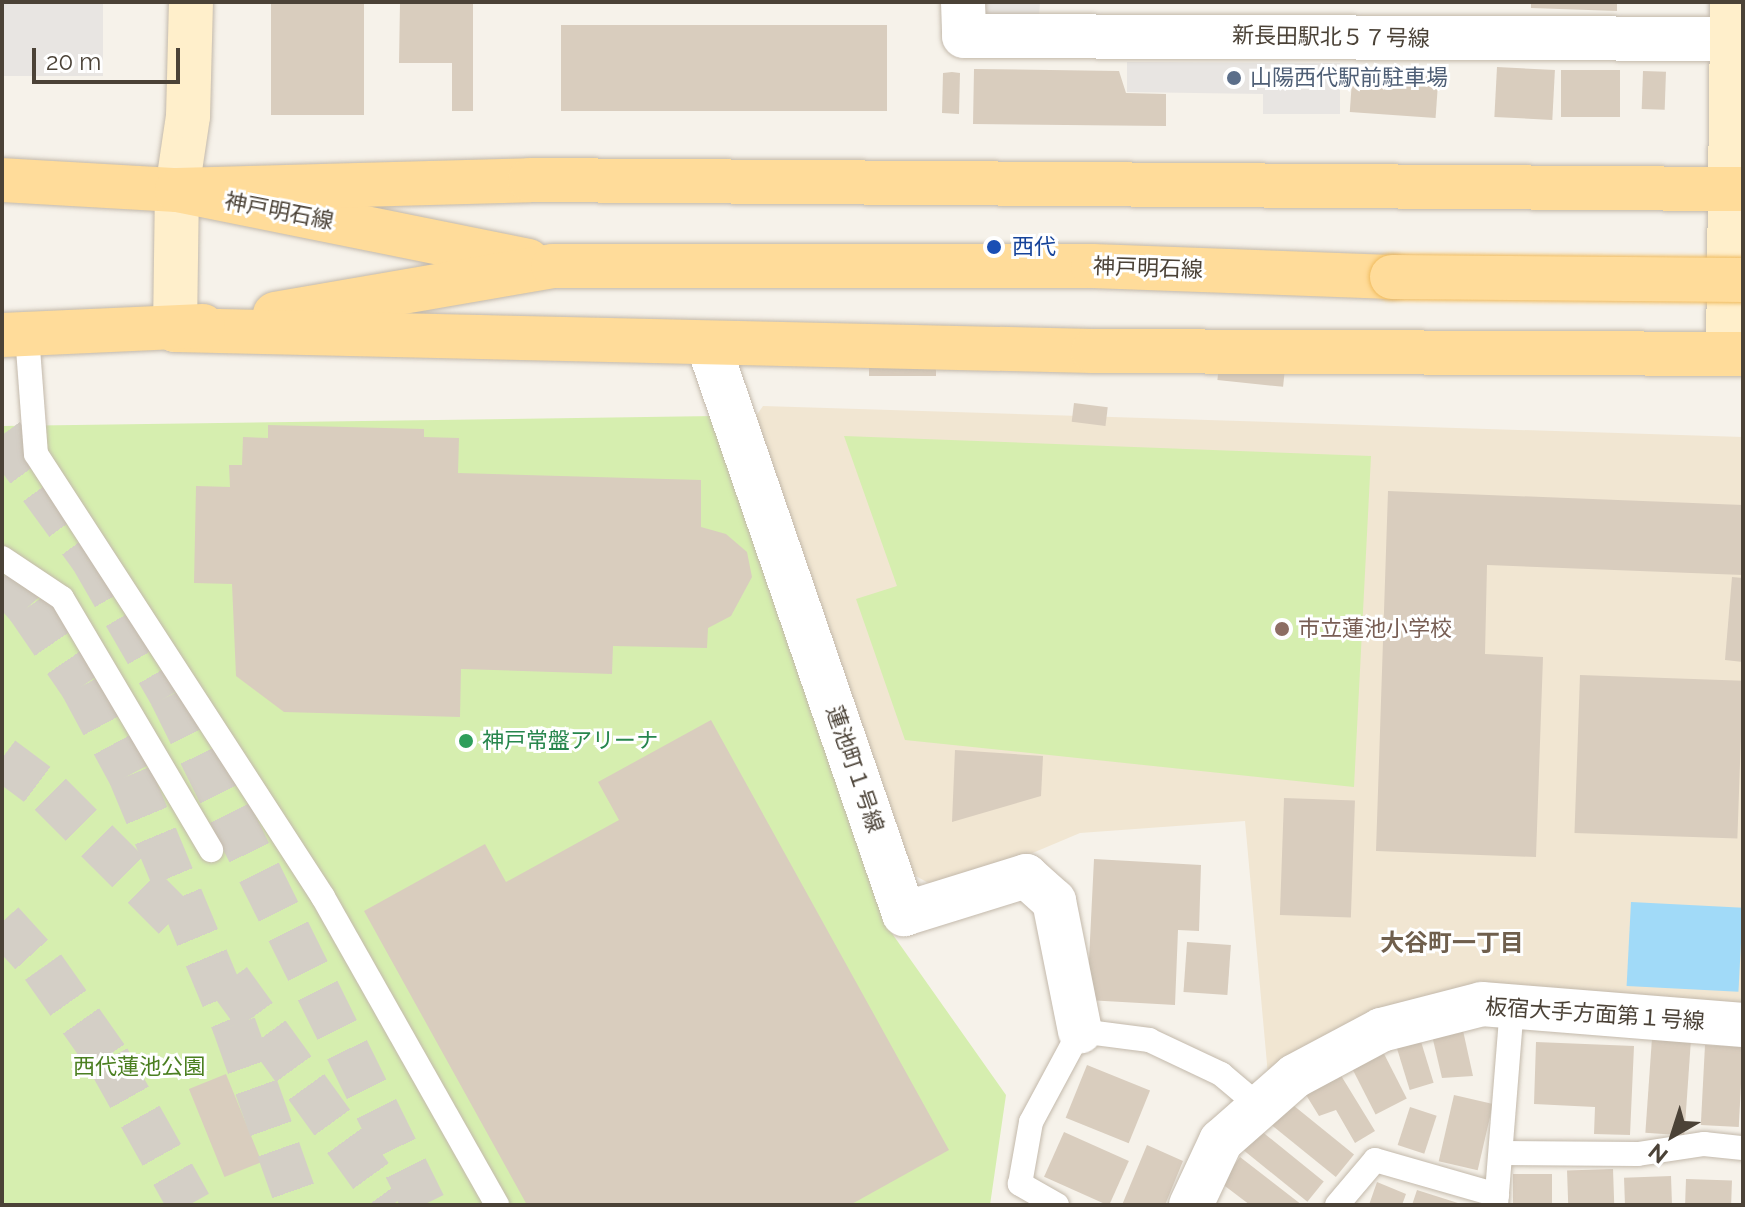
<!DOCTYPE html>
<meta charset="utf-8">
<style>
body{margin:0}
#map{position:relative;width:1745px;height:1207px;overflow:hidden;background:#f6f2ea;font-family:Raleway,"Noto Sans JP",sans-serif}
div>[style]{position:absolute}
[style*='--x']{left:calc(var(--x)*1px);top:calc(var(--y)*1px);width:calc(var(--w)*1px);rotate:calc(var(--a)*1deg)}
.education>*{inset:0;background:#f1e6d2}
.green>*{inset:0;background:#d6eeaf}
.parking>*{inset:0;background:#e8e5e2;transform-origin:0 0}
.water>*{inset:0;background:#a1daf8;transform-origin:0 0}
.building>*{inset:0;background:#d9cdbe;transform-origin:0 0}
.highway-tunnel>*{height:44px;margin-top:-22px;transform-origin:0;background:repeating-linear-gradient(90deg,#d4cfc6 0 44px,transparent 0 66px)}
.roads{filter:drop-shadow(0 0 2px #c3b9ab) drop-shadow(0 0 2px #c3b9ab)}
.lane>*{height:24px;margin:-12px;padding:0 12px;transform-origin:12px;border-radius:12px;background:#fff}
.street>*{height:44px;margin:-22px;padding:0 22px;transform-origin:22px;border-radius:22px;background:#fff}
.secondary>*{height:44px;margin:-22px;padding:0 22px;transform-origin:22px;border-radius:22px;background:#ffefcb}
.primary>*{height:44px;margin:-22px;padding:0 22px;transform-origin:22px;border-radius:22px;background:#ffdc9a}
.bridges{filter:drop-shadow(0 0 2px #f0bb5e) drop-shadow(0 0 2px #f0bb5e)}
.primary-bridge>*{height:44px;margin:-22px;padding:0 22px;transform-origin:22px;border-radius:22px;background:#ffdc9a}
.dots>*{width:22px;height:22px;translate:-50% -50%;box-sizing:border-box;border:4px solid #fff;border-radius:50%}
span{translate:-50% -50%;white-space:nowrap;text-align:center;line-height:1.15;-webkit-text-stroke:6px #fff;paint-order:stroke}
.street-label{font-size:22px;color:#4b4237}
.service-label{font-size:22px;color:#4e5e75}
.left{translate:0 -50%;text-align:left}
.transit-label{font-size:22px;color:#164399}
.education-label{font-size:22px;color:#785e54}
.leisure-label{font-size:22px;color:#27864d}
.park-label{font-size:22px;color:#4b7f21}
.neighbourhood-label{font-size:24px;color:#6f5f4d;font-weight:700}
.frame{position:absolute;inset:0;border:4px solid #4b4237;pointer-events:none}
.north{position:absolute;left:1633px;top:1095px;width:80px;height:80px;-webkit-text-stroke:6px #fff;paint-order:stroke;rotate:219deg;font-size:22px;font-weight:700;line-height:32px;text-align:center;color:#4b4237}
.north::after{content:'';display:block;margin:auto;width:28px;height:36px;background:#4b4237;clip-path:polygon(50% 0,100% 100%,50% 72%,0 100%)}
.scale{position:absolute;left:32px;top:48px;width:148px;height:36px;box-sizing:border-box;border:4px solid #4b4237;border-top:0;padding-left:10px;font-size:24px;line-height:28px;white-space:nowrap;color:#4b4237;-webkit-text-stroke:6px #fff;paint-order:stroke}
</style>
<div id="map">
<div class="education">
<i style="clip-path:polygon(763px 406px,1743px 437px,1743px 1005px,1477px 990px,1269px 1086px,1245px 821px,1080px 833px,943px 891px,905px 870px,749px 426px)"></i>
</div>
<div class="green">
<i style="clip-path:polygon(715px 416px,891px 932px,1006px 1095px,990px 1205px,2px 1205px,2px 426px)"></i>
<i style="clip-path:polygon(844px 436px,1371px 456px,1354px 787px,905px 740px,856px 599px,897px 586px)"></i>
</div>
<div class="parking">
<i style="left:2px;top:2px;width:101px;height:74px"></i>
<i style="clip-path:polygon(975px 2px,1040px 2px,1039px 17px,975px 15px)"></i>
<i style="clip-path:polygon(1127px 62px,1340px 63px,1340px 114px,1263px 114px,1263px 94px,1127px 92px)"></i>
</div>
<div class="water">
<i style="left:1631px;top:902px;width:112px;height:84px;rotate:3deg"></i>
</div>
<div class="building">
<i style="left:271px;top:2px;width:93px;height:113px"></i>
<i style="clip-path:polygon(400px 2px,473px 2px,473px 111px,452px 111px,452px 63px,399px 63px)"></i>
<i style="clip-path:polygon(1531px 2px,1617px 2px,1617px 11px,1531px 8px)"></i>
<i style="left:561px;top:25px;width:326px;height:86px"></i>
<i style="left:1353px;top:66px;width:86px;height:46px;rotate:4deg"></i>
<i style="left:1497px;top:67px;width:58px;height:50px;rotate:3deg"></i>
<i style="clip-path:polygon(974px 69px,1119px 71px,1126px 93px,1166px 94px,1166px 126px,973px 124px)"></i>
<i style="left:1561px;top:70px;width:59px;height:47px"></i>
<i style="left:1643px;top:71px;width:23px;height:38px;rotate:2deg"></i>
<i style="clip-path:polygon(952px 72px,960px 73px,959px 114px,942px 113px,943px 73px)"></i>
<i style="left:869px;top:361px;width:67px;height:15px"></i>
<i style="left:1219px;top:365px;width:66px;height:15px;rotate:6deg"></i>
<i style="left:1074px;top:403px;width:34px;height:19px;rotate:7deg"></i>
<i style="clip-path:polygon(268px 425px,424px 429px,424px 437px,459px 438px,458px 473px,701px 480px,701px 527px,726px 534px,747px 552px,752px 577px,731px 616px,708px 628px,707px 648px,613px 646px,612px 674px,461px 669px,460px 717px,284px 712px,236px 676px,232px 584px,194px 583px,196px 486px,230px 487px,229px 465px,242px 465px,243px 437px,268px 438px)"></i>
<i style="clip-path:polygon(1388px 491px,1743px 505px,1743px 575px,1487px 565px,1485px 654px,1543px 657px,1536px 857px,1376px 851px)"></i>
<i style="clip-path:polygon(1732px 577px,1743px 578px,1743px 662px,1725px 660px)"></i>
<i style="left:1580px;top:675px;width:163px;height:158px;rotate:2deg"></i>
<i style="clip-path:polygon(711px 720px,949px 1150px,850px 1205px,527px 1205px,364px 911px,485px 844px,506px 882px,619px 820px,598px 782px)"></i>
<i style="clip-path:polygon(955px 750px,1043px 756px,1041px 796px,952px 822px)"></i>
<i style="left:1284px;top:798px;width:71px;height:117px;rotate:2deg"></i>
<i style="clip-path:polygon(1094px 859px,1201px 865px,1199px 931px,1178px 930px,1175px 1005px,1087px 1000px)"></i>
<i style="left:1187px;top:942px;width:44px;height:50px;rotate:4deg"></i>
<i style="clip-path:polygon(1460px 1017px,1473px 1076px,1442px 1078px,1430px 1027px)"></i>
<i style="left:1419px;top:1035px;width:50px;height:25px;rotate:73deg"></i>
<i style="left:1652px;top:1038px;width:39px;height:95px;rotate:4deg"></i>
<i style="clip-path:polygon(1536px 1042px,1634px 1046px,1630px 1135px,1594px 1134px,1595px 1107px,1534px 1104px)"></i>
<i style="left:1705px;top:1045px;width:38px;height:80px;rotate:3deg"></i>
<i style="left:1380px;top:1046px;width:59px;height:35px;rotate:63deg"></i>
<i style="left:1087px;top:1065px;width:68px;height:57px;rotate:22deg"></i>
<i style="clip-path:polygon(1337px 1069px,1375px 1131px,1355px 1143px,1336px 1110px,1319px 1116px,1303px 1090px)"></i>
<i style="left:226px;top:1074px;width:95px;height:40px;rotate:68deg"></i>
<i style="left:1454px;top:1095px;width:40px;height:68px;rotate:13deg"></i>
<i style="left:1288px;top:1101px;width:85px;height:29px;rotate:39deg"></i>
<i style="left:1410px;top:1107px;width:28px;height:40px;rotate:18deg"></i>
<i style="left:1260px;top:1130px;width:82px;height:26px;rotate:39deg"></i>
<i style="left:1064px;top:1132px;width:71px;height:49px;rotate:24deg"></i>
<i style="clip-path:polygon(1147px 1145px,1183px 1161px,1165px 1205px,1122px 1205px)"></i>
<i style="clip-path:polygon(1240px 1157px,1302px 1205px,1250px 1205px,1221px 1183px)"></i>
<i style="left:1613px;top:1169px;width:36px;height:46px;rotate:88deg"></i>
<i style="left:1513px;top:1174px;width:39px;height:31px"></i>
<i style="left:1671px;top:1176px;width:29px;height:47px;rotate:88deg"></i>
<i style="left:1686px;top:1179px;width:46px;height:26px;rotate:2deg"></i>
<i style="clip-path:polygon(1377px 1182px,1406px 1194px,1402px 1205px,1369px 1205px)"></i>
<i style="clip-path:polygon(1417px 1190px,1461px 1204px,1461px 1205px,1412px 1205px)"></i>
</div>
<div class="highway-tunnel">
<i style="--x:2;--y:435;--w:152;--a:53.8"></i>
<i style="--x:92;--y:558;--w:158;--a:60"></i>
<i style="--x:171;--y:695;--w:569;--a:63.61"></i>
<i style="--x:2;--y:578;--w:39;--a:48"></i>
<i style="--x:28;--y:607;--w:96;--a:55.6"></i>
<i style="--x:82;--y:686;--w:101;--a:61.7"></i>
<i style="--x:130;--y:775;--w:271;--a:67.4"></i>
<i style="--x:234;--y:1025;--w:191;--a:70.4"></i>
<i style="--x:2;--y:758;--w:60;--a:36.9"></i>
<i style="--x:50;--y:794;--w:185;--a:45"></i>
<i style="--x:2;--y:922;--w:61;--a:47.7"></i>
<i style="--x:43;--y:967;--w:113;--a:54.8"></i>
<i style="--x:108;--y:1059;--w:167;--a:60.7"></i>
<i style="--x:229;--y:980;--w:278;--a:54.1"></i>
</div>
<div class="roads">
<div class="lane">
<i style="--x:27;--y:335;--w:119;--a:85.7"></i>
<i style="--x:36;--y:454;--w:528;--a:57.06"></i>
<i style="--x:323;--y:897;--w:354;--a:60.5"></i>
<i style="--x:2;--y:558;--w:72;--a:33.7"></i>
<i style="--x:62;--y:598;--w:293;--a:59.4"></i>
<i style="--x:1501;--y:1153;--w:137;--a:0.4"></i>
<i style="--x:1638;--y:1154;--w:67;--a:-8.6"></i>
<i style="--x:1704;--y:1144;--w:39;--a:6"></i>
<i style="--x:1057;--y:1205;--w:43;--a:-150.4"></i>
<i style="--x:1020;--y:1184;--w:63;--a:-79.9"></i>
<i style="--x:1031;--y:1122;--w:103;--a:-61.7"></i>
<i style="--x:1080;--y:1031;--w:70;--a:7.4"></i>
<i style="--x:1149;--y:1040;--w:80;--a:25.3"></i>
<i style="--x:1221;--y:1074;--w:51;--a:40.2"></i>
<i style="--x:1337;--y:1205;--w:59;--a:-49.8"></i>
<i style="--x:1375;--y:1160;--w:127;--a:16"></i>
<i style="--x:1496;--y:1205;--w:199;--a:-85.4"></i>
</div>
<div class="street">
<i style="--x:963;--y:2;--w:34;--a:88"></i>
<i style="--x:964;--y:36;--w:768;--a:0.22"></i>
<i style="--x:708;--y:344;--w:603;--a:71.02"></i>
<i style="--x:904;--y:914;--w:128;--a:-17.3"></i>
<i style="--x:1026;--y:876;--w:38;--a:42"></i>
<i style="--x:1054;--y:901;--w:133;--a:78.7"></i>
<i style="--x:1191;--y:1205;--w:71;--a:-64.9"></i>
<i style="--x:1221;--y:1141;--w:98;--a:-41.3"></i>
<i style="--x:1295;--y:1076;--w:98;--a:-28.1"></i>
<i style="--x:1381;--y:1030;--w:104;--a:-14.4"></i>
<i style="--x:1482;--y:1004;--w:262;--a:4.6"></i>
</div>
<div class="secondary">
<i style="--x:175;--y:330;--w:140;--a:-89.2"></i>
<i style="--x:177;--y:190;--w:75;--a:-81.5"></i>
<i style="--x:188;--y:116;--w:114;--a:-88.5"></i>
<i style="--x:1728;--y:352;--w:350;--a:-89.3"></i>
</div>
<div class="primary">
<i style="--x:2;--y:180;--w:175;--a:3.3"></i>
<i style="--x:177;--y:190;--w:358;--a:11.4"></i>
<i style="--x:177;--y:190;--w:353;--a:-1.6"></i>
<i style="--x:530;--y:180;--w:1213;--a:0.43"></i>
<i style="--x:275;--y:314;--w:282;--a:-9.8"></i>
<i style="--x:553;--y:266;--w:540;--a:0"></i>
<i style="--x:1093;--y:266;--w:299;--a:2.1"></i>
<i style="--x:175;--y:330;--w:918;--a:1.31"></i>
<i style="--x:1093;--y:351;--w:650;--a:0.26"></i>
<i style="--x:2;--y:335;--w:201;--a:-2.6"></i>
</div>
</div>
<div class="bridges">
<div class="primary-bridge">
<i style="--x:1392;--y:277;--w:351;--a:0.5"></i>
</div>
</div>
<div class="dots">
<i style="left:1234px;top:78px;background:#5c6f8a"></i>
<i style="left:994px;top:247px;background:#1a4fb4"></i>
<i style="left:1282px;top:629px;background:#8d6e63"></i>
<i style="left:466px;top:741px;background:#2e9e5b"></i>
</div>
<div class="street-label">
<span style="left:1331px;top:37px;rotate:1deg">新長田駅北５７号線</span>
<span style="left:279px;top:211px;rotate:11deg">神戸明石線</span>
<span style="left:1148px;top:268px;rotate:2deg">神戸明石線</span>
<span style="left:855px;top:769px;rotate:71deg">蓮池町１号線</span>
<span style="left:1595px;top:1014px;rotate:4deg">板宿大手方面第１号線</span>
</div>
<div class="service-label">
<span class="left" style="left:1250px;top:78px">山陽西代駅前駐車場</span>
</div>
<div class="transit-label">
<span class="left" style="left:1012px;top:247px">西代</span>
</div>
<div class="education-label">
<span class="left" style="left:1298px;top:629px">市立蓮池小学校</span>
</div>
<div class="leisure-label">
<span class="left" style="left:482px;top:741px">神戸常盤アリーナ</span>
</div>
<div class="park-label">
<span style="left:139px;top:1067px">西代蓮池公園</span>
</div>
<div class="neighbourhood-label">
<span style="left:1452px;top:943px">大谷町一丁目</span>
</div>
<div class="frame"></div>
<div class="north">N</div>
<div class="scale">20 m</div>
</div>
